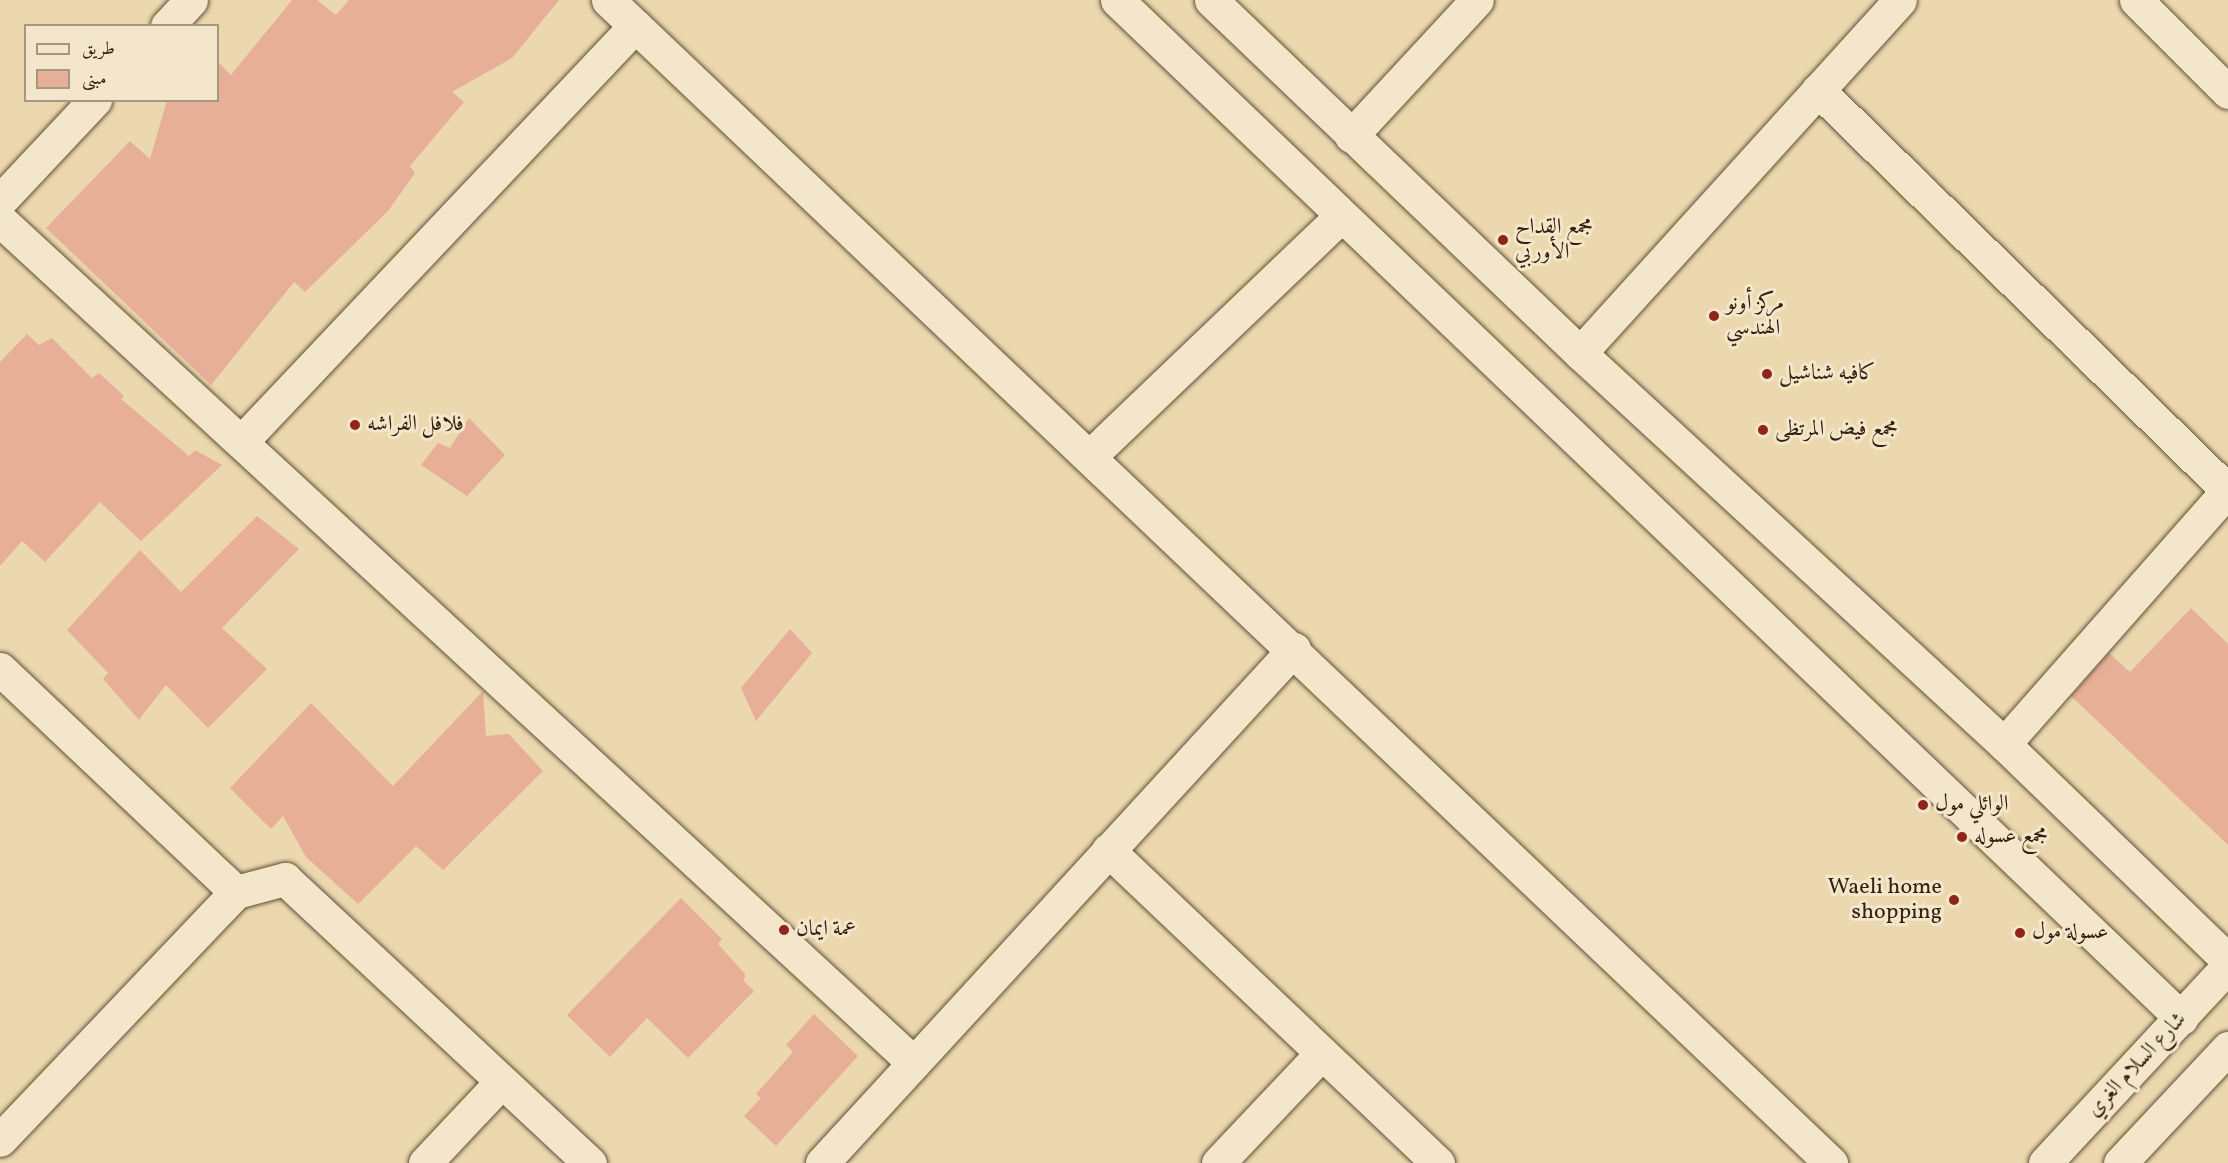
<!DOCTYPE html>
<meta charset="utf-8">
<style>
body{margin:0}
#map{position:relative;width:2228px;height:1163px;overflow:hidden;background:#ecd8ae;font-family:Vollkorn,Amiri,serif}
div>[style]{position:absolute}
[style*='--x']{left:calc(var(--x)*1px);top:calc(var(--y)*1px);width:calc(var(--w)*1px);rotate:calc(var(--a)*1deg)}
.building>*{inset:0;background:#e7af97}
.roads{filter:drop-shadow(0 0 2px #615037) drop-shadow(0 0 2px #615037)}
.street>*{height:33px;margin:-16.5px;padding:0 16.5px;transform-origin:16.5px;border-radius:16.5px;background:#f3e6ca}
.secondary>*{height:33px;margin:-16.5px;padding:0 16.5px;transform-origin:16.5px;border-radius:16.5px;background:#f3e6ca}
.dots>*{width:16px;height:16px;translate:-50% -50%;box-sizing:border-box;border:3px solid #f3e6ca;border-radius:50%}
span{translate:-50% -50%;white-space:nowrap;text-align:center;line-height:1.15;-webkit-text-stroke:6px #f3e6ca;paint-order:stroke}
.poi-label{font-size:22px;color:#33220f}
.left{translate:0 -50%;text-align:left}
.right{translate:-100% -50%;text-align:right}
.street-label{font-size:22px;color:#33220f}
.legend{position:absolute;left:24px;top:24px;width:195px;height:78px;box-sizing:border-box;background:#f3e6ca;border:2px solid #a6987f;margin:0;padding:8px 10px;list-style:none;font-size:18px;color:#33220f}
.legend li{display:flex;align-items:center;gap:12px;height:30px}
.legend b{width:30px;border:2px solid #a6987f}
</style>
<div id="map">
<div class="building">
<i style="clip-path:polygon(292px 0,317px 0,336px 15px,349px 0,559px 0,512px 58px,452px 92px,464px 102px,410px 166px,415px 173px,388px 211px,305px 292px,294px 282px,211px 385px,46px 228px,130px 141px,150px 159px,167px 100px,218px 100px,218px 62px,231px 75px)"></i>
<i style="clip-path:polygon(27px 334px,39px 345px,52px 338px,92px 378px,99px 373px,124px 396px,121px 399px,189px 456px,195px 450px,222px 465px,141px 541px,100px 502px,45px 562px,22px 541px,0 566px,0 362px)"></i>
<i style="clip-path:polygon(469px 418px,505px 455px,467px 496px,421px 465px,438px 443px,450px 448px)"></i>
<i style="clip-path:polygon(257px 516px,299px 549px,222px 628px,267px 669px,208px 728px,166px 685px,139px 720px,103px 679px,108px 673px,67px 630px,140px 550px,181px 592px)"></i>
<i style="clip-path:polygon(2191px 608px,2228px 644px,2228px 845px,2071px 696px,2109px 653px,2130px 672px)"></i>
<i style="clip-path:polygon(790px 629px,812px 653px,756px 721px,741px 688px)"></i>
<i style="clip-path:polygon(483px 691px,486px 736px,509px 734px,543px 771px,443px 870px,416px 846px,358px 904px,306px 857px,283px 816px,271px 829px,230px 788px,311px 703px,393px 786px)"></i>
<i style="clip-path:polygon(681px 898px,722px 939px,718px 944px,745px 974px,744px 981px,754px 991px,688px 1058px,647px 1018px,610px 1057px,567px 1015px)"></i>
<i style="clip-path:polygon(814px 1014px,858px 1056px,776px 1146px,744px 1116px,761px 1098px,756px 1094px,793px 1052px,786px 1045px)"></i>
</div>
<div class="roads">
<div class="street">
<i style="--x:608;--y:0;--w:1688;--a:43.56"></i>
<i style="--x:2136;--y:0;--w:130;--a:45"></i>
<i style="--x:167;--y:26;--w:35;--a:-47"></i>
<i style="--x:1818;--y:90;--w:573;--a:44.36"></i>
<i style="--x:1351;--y:136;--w:185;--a:-47.2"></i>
<i style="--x:0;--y:201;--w:139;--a:-46.8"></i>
<i style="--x:0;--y:220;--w:1243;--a:42.69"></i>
<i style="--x:1580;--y:353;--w:476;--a:-47.8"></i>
<i style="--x:242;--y:441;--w:572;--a:-46.56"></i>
<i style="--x:1090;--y:456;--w:344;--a:-43.7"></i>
<i style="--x:0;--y:669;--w:325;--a:43.4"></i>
<i style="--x:236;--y:892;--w:342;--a:133.6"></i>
<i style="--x:2004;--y:744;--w:339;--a:-48.6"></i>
<i style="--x:1108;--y:850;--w:455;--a:43.5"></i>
<i style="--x:236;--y:892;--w:51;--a:-14.9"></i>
<i style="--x:285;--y:879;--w:417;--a:43"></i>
<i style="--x:425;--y:1163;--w:111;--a:-46.8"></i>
<i style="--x:822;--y:1163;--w:698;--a:-47.44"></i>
<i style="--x:1218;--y:1163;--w:151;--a:-46.6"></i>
</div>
<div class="secondary">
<i style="--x:1117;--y:0;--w:1473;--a:43.73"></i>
<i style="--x:1211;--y:0;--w:511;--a:43.73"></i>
<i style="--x:1580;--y:353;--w:577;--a:42.68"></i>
<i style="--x:2004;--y:744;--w:311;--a:44"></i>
<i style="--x:2045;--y:1163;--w:269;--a:-47.1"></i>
<i style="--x:2120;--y:1163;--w:158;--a:-46.8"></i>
</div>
</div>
<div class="dots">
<i style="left:1503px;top:240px;background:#8f2418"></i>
<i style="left:1714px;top:316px;background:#8f2418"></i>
<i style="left:1767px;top:374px;background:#8f2418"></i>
<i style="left:355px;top:425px;background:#8f2418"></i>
<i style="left:1763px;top:430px;background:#8f2418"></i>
<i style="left:1923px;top:805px;background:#8f2418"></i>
<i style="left:1962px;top:837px;background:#8f2418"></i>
<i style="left:1954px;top:900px;background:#8f2418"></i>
<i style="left:784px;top:930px;background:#8f2418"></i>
<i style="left:2020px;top:933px;background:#8f2418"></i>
</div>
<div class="poi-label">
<span class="left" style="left:1515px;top:240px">مجمع القداح<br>الأوربي</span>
<span class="left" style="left:1726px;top:316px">مركز أونو<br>الهندسي</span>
<span class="left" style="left:1779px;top:374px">كافيه شناشيل</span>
<span class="left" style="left:367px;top:425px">فلافل الفراشه</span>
<span class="left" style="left:1775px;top:430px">مجمع فيض المرتظى</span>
<span class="left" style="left:1935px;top:805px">الوائلي مول</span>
<span class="left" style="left:1974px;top:837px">مجمع عسوله</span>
<span class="right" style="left:1942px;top:900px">Waeli home<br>shopping</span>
<span class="left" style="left:796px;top:930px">عمة ايمان</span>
<span class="left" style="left:2032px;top:933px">عسولة مول</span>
</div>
<div class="street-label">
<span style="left:2137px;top:1065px;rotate:-47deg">شارع السلام الغري</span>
</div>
<ul class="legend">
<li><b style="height:8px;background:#f3e6ca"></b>طريق</li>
<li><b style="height:16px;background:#e7af97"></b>مبنى</li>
</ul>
</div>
